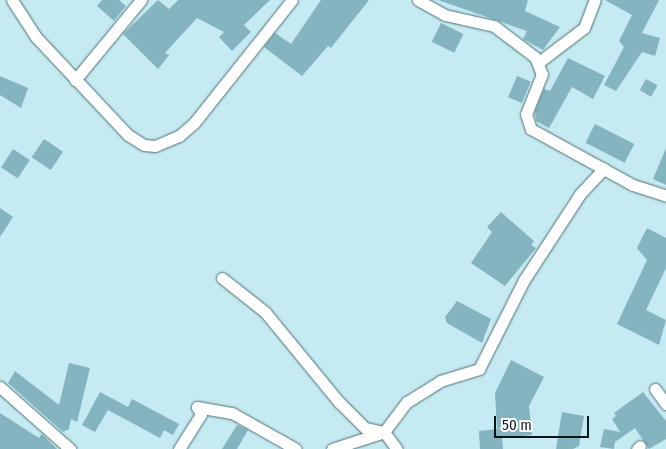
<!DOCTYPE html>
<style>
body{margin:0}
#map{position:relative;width:666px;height:449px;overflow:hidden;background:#c5eaf2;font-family:"Fira Sans Condensed",sans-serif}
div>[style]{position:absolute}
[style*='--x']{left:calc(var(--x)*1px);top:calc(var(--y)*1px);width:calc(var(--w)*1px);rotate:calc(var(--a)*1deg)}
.building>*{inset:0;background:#83b4bf;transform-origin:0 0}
.roads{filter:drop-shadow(0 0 1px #4e7077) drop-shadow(0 0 1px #4e7077)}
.street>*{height:11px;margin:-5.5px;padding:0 5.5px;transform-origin:5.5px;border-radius:5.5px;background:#fff}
span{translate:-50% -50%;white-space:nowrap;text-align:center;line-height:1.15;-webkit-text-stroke:4px #fff;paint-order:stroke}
.scale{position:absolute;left:494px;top:416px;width:95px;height:22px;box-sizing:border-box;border:2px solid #081619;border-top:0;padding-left:6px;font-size:15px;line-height:18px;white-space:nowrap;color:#081619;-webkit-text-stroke:4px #fff;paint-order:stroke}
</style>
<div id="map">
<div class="building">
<i style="clip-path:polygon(102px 0,119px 0,126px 6px,114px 21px,97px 6px)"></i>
<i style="clip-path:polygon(158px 0,169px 9px,178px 0,270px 0,244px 25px,251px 32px,232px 51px,219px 37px,224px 32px,197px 18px,165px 53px,169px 55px,158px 69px,123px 34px)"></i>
<i style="clip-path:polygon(321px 0,369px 0,331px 48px,328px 46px,302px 76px,264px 47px,275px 33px,291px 44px)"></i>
<i style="clip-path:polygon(438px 0,528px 0,525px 11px,560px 27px,543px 50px,523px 39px,527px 31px)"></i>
<i style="clip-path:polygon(605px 0,659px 0,642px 33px,660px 38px,655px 56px,642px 52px,616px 91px,604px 85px,624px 47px,619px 41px,632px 15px)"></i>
<i style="left:441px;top:23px;width:25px;height:21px;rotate:26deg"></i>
<i style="clip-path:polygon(568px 58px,605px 76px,593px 99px,572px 87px,549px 128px,536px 121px,535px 111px,544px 89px,550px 91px)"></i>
<i style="clip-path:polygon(0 76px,28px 88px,21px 108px,0 95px)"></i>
<i style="left:517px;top:76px;width:15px;height:23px;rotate:23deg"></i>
<i style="left:646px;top:79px;width:13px;height:13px;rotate:29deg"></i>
<i style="left:595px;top:124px;width:44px;height:21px;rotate:27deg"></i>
<i style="left:44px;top:139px;width:23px;height:22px;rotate:34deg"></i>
<i style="clip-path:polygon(666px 148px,666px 185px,653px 179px)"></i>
<i style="left:13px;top:149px;width:20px;height:22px;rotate:33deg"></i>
<i style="clip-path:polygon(0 208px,13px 217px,0 237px)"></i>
<i style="clip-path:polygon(501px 212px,534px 241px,531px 245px,536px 248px,505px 286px,471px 263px,492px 232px,487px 227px)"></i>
<i style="clip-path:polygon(647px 228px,666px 238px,666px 268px,646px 310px,666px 320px,659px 345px,617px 324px,647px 260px,637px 248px)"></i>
<i style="clip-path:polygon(457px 301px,491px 319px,482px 343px,447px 323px,445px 317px)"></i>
<i style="clip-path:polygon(511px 360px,544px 377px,529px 406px,532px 435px,502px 438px,503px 449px,480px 449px,479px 431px,497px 429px,495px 393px)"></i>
<i style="clip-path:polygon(69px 363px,90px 368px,77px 422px,71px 419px,69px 429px,63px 432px,8px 383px,15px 371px,59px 405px)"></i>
<i style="clip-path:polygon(100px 392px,128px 407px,132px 399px,179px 424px,173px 435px,164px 430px,160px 438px,108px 410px,95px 432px,82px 425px)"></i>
<i style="clip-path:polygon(643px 392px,666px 421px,666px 439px,649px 449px,635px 428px,615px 442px,614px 449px,600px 447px,604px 429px,620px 432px,612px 419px,616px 416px,614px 413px)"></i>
<i style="clip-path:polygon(562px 412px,584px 416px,579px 446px,573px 449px,556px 449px)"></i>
<i style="clip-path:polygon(0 413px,39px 438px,42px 434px,57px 449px,0 449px)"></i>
<i style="clip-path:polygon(237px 425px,248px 430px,237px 449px,222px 449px)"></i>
</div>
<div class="roads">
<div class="street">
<i style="--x:12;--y:0;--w:44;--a:57"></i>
<i style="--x:36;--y:37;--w:134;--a:46.8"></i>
<i style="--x:128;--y:135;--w:19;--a:32"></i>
<i style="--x:144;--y:145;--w:11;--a:5"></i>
<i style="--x:155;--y:146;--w:26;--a:-23"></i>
<i style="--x:179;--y:136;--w:20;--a:-41"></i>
<i style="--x:194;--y:123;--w:157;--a:-51.5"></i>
<i style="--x:418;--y:0;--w:31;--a:29"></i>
<i style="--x:445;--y:15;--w:50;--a:12.7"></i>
<i style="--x:494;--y:26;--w:51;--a:37.1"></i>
<i style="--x:535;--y:57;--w:18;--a:68"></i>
<i style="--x:542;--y:74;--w:43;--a:111.8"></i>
<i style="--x:526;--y:114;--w:16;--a:72"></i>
<i style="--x:531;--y:129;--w:116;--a:28.8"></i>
<i style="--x:633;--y:185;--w:35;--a:18"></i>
<i style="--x:539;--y:62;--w:56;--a:-37.1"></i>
<i style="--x:584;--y:28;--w:30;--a:-69"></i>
<i style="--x:75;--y:80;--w:104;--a:-50.5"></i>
<i style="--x:222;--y:278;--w:55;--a:38.3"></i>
<i style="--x:265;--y:312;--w:117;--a:50.6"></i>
<i style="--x:339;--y:402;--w:37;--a:45"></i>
<i style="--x:365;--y:428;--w:19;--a:12"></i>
<i style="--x:384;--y:432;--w:21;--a:53"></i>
<i style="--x:0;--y:387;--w:94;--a:41.5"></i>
<i style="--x:655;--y:389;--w:19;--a:54"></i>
<i style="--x:197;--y:407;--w:36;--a:10"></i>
<i style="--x:232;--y:413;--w:73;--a:29.4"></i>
<i style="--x:179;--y:449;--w:41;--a:-57.8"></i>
<i style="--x:201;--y:414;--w:8;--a:-120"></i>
<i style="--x:332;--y:449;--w:55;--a:-18.1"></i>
<i style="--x:384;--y:432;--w:38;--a:-53"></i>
<i style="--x:407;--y:402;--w:39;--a:-32"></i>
<i style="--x:440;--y:381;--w:41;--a:-17.1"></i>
<i style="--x:479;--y:369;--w:100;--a:-63.2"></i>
<i style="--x:524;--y:280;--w:103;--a:-56.9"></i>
<i style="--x:580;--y:194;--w:35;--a:-47"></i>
<i style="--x:637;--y:449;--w:4;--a:-45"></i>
</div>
</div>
<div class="scale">50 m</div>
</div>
